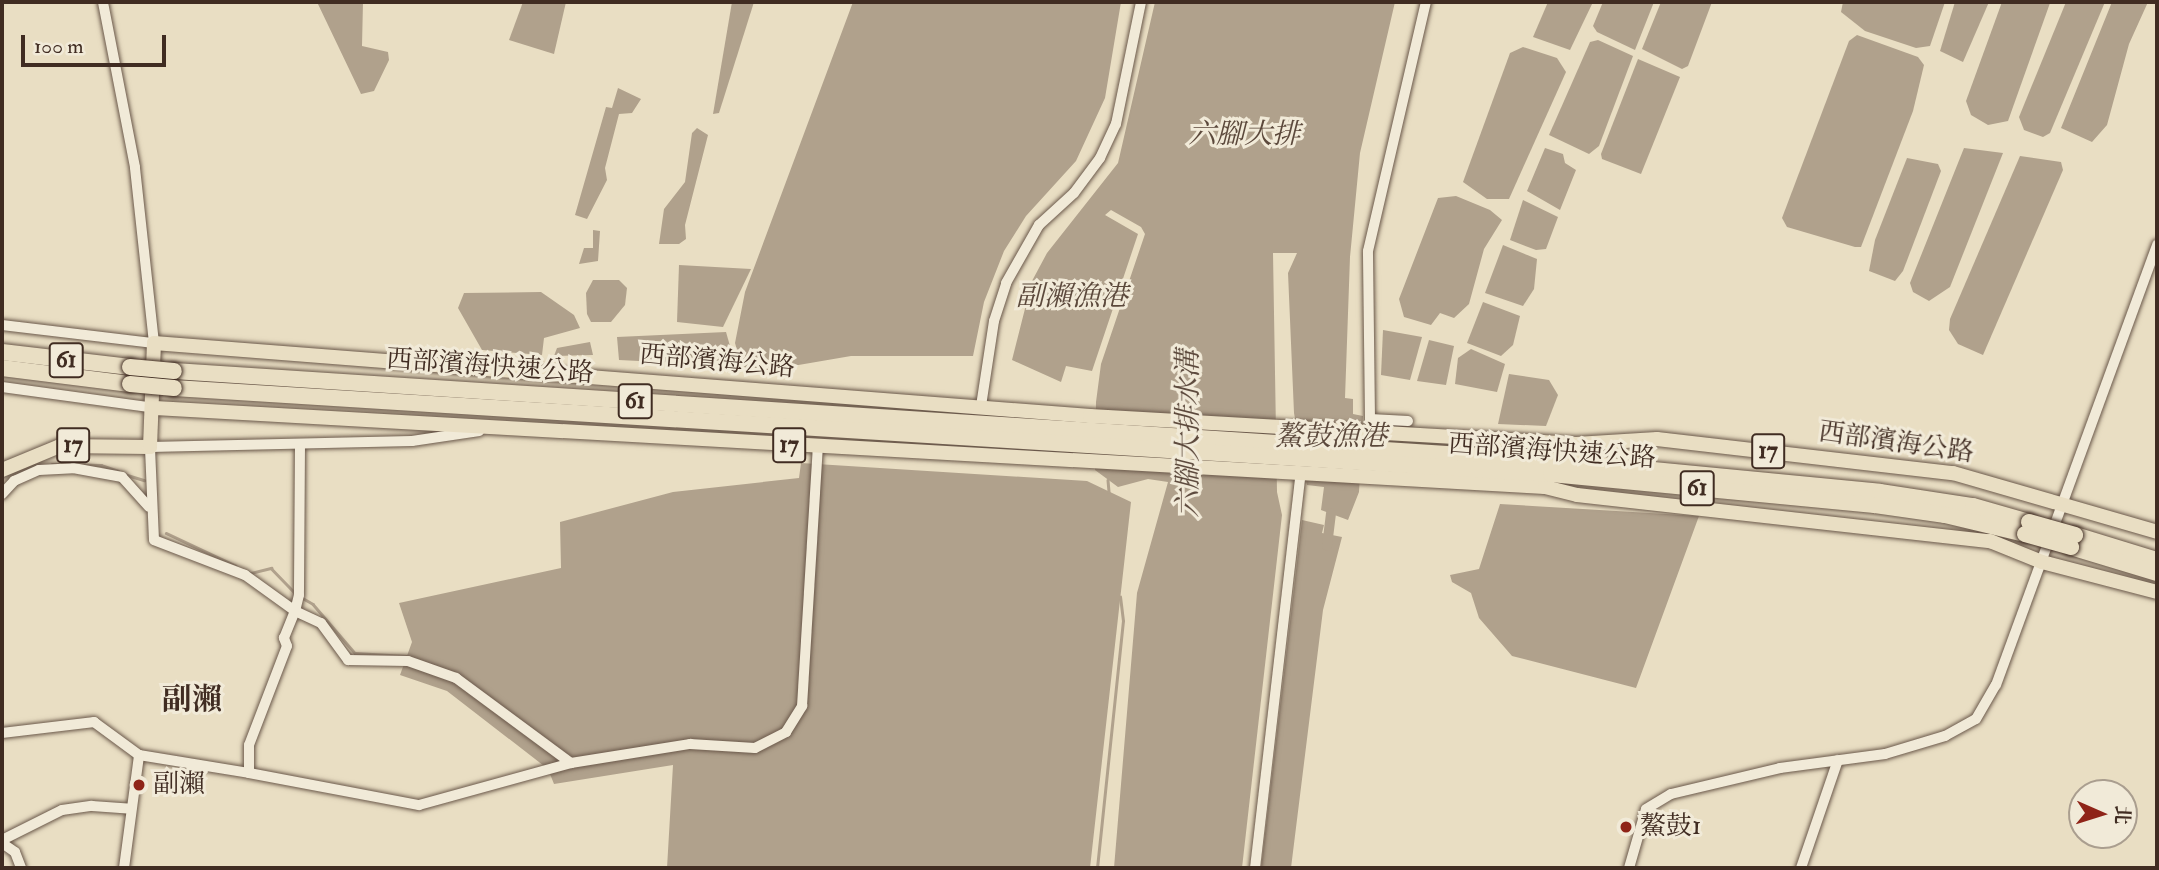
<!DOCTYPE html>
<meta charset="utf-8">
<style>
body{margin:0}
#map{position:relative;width:2159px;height:870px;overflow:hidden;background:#e9dec3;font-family:"IM FELL Double Pica","Noto Serif TC",serif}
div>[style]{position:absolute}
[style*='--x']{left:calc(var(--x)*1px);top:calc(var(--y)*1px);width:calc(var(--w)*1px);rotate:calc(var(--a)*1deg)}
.water>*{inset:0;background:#b0a18c}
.stream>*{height:2.5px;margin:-1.25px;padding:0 1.25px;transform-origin:1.25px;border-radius:1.25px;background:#b0a18c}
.canal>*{height:10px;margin:-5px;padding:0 5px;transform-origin:5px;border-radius:5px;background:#b0a18c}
.roads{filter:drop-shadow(0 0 2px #6a584a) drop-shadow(0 0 2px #6a584a)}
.minor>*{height:10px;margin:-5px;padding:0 5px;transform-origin:5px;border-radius:5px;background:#f1ead8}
.major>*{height:14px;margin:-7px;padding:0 7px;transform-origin:7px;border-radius:7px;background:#e9dec3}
.highway>*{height:16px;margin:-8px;padding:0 8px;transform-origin:8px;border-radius:8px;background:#e9dec3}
.bridges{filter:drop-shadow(0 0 2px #402c22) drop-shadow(0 0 2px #402c22)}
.highway-bridge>*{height:16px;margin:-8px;padding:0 8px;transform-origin:8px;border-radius:8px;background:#e9dec3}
.dots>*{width:19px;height:19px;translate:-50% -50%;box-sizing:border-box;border:4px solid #f1ead8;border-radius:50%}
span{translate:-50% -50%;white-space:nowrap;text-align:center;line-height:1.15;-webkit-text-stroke:6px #f1ead8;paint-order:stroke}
.shield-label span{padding:2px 5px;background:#f1ead8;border:2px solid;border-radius:5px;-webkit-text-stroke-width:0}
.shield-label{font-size:24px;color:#402c22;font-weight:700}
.street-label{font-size:26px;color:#402c22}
.poi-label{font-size:26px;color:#402c22}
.left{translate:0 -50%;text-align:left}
.water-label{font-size:28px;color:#5c493c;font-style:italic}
.quarter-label{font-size:30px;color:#402c22;font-weight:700}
.frame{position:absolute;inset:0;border:4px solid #402c22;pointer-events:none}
.north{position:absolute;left:2068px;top:779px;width:70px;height:70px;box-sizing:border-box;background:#f1ead8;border:2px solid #aa9e8f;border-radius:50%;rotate:93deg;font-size:19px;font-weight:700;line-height:28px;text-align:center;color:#402c22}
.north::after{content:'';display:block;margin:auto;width:24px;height:32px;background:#8f2418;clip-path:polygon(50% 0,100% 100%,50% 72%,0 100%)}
.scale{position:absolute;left:21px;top:35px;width:145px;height:32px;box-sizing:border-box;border:4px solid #402c22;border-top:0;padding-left:9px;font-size:21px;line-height:24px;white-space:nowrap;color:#402c22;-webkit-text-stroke:5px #f1ead8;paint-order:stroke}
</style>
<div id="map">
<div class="water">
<i style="clip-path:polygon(317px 2px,363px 2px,362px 46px,388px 52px,389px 60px,374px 91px,361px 94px)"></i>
<i style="clip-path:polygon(523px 2px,566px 2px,554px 54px,509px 40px)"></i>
<i style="clip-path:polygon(732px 2px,754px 2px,719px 113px,713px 114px)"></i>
<i style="clip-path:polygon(853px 2px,1121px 2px,1105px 98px,1076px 161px,1026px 216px,1004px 251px,984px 302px,973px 356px,851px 356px,752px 373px,741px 364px,735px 343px,745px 292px)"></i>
<i style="clip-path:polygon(1155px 2px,1395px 2px,1360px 153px,1350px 257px,1345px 398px,1353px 399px,1353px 414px,1363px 416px,1359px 492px,1348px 520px,1321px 510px,1324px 487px,1307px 485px,1294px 413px,1288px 273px,1297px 253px,1273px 253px,1277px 492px,1282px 515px,1242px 868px,1114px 868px,1137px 593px,1168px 482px,1148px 479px,1118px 487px,1095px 470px,1096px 402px,1101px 364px,1145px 234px,1141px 227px,1111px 210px,1105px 215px,1138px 234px,1092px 371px,1066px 366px,1061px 382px,1012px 360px,1032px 281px,1047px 253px,1118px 163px)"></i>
<i style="clip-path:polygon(1548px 2px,1593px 2px,1570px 50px,1533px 37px)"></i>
<i style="clip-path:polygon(1603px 2px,1654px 2px,1635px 50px,1597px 32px,1593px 26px)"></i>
<i style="clip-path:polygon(1661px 2px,1712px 2px,1688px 66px,1682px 69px,1642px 49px)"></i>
<i style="clip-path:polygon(1843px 2px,1945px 2px,1930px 46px,1916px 48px,1865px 31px,1841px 12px)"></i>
<i style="clip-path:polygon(1955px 2px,1989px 2px,1963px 62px,1940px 51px)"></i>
<i style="clip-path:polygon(2002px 2px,2050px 3px,2008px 121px,1988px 125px,1971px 115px,1966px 101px)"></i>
<i style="clip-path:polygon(2066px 2px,2105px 2px,2050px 133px,2043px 137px,2024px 130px,2019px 117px)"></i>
<i style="clip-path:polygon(2112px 2px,2148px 2px,2129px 44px,2107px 125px,2092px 142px,2061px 128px)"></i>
<i style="clip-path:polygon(1857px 35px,1918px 57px,1924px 65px,1913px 111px,1861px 247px,1855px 247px,1787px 227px,1782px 218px,1849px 41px)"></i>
<i style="clip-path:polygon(1598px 40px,1633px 56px,1599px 146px,1589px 154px,1549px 135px,1590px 42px)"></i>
<i style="clip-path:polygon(1523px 47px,1557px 58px,1566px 72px,1509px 199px,1487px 199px,1463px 182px,1510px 53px)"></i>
<i style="clip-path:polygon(1638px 59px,1680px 77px,1641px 174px,1602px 159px,1601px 154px)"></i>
<i style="clip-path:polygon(618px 88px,641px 99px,632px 113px,619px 114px,605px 168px,607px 180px,587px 219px,575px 215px,606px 107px,612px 108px)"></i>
<i style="clip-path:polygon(697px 128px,708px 135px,685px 225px,686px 239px,679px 244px,659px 244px,664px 209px,685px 182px,692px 133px)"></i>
<i style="clip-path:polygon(1545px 148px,1563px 154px,1565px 163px,1576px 170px,1560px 210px,1527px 191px)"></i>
<i style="clip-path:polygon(1964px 148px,2003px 153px,1950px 287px,1929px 301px,1913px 292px,1910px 283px)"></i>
<i style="clip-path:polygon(2020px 156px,2061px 162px,2063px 170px,1983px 355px,1958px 344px,1949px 330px,1950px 319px)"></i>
<i style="clip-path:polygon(1907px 158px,1938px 164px,1941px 171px,1903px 271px,1895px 281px,1869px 271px,1875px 240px)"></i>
<i style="clip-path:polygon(1456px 196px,1490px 210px,1502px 220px,1484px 249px,1469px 304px,1454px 318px,1440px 313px,1431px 325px,1404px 317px,1399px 299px,1438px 198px)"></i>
<i style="clip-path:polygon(1523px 200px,1558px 217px,1546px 249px,1536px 250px,1510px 240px)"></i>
<i style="clip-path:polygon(593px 230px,600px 231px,598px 261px,579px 264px,584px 248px,593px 248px)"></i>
<i style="clip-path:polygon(1503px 245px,1537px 259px,1534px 289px,1523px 306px,1485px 293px)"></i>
<i style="clip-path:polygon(679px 265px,751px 269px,723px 327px,677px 322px)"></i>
<i style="clip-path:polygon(593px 280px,619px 280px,627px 288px,625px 305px,611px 322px,591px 322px,587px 314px,586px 293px)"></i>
<i style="clip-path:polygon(541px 292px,574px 315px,580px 328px,544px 338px,542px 355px,482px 350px,458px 308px,464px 293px)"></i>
<i style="clip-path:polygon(1483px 302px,1520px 316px,1513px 345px,1501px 356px,1467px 343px)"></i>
<i style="clip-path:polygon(1383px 330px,1422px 337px,1410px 380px,1381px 375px)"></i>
<i style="clip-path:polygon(726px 332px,730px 346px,721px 365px,619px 360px,617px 337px)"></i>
<i style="clip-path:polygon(1429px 340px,1454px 346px,1446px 385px,1417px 381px)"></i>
<i style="clip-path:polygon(590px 342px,593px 355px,554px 356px,557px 348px)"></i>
<i style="clip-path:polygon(1471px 349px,1505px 364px,1497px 392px,1455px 384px,1458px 358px)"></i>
<i style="clip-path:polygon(1509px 374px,1549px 380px,1558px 395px,1546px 426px,1498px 424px)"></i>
<i style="clip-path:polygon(801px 463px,1087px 481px,1131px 502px,1090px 868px,667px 868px,673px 765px,554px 784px,548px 769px,447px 691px,400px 675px,412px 642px,399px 603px,561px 568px,560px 522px,673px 492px,799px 478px)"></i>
<i style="clip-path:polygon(1500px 504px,1699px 516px,1636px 688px,1512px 656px,1479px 618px,1471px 593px,1452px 582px,1450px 575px,1479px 569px)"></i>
<i style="clip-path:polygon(1302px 520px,1324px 525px,1322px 533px,1342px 537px,1323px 610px,1291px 868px,1261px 868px)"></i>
</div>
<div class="stream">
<i style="--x:52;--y:464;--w:49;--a:1.2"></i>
<i style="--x:101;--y:465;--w:18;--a:19"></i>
<i style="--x:124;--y:474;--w:21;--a:17"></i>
<i style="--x:1108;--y:480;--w:12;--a:85"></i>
<i style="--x:166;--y:533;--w:77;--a:25.2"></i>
<i style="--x:251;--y:573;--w:21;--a:-14"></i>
<i style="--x:271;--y:568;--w:35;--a:46"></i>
<i style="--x:301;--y:597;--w:14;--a:30"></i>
<i style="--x:313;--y:604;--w:65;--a:49.4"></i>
<i style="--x:355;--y:653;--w:51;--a:3.4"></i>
<i style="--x:1097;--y:868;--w:248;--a:-84"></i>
<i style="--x:1123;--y:621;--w:24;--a:-97"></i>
</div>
<div class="canal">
<i style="--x:1327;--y:546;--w:33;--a:-83"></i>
</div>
<div class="roads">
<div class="minor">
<i style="--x:2;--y:325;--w:153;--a:6.8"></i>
<i style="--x:154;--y:343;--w:177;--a:-96.2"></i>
<i style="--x:135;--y:167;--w:168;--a:-101"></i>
<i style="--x:2;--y:387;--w:154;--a:7.8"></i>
<i style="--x:981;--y:406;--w:86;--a:-81.3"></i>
<i style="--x:994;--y:321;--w:40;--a:-72"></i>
<i style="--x:1006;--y:283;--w:67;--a:-60.4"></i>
<i style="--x:1039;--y:225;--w:47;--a:-42.4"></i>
<i style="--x:1074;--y:193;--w:44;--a:-53.4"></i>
<i style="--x:1100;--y:158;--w:38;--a:-65"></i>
<i style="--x:1116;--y:124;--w:125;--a:-78.4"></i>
<i style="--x:1408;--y:421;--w:38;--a:-177"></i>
<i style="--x:1370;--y:419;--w:168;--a:-90.7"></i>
<i style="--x:1368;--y:251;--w:256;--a:-76.9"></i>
<i style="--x:300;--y:445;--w:150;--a:90.4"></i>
<i style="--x:299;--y:595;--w:16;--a:104"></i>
<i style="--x:295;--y:611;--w:29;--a:25"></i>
<i style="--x:321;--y:623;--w:46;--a:53.9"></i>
<i style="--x:348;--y:660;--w:60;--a:1"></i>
<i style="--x:408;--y:661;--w:51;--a:19.5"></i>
<i style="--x:456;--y:678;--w:143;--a:36.5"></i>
<i style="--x:2;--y:494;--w:18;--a:-47"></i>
<i style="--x:14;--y:481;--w:27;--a:-24"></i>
<i style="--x:39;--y:470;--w:34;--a:-3"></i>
<i style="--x:73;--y:468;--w:50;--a:10.4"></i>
<i style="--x:122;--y:477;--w:40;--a:48"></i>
<i style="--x:2;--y:733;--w:93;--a:-6.8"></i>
<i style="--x:94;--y:722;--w:56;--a:36.3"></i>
<i style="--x:139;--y:755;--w:111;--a:9.3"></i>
<i style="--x:249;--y:773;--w:28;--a:-90"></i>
<i style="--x:249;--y:745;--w:106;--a:-69"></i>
<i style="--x:287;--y:646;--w:9;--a:-111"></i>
<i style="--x:284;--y:638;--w:29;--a:-68"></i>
<i style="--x:295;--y:611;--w:62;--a:-144.2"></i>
<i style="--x:245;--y:575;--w:97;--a:-159"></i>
<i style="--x:154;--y:540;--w:93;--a:-92.5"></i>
<i style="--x:150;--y:447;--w:262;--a:-1.3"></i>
<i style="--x:412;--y:441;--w:68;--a:-8.5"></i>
<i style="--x:249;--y:773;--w:173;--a:10.7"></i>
<i style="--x:419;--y:805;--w:158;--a:-15.4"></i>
<i style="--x:571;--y:763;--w:121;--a:-9.1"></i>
<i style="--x:690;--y:744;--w:65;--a:3.5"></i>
<i style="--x:755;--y:748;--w:35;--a:-27"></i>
<i style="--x:786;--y:732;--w:31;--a:-58"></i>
<i style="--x:802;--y:706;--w:259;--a:-86.5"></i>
<i style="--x:2;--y:840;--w:67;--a:-26.6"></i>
<i style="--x:62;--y:810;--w:30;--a:-8"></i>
<i style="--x:92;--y:806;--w:39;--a:4"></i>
<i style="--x:2;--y:843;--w:16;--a:35"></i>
<i style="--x:15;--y:852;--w:17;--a:69"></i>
<i style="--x:124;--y:868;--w:114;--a:-82.4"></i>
<i style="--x:1255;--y:868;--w:398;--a:-83.4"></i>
<i style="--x:1629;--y:868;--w:61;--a:-73.9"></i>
<i style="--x:1646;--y:809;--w:29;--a:-31"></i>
<i style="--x:1671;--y:794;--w:112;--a:-13.4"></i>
<i style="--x:1780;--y:768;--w:106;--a:-7.6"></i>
<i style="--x:1885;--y:754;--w:63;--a:-16.7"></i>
<i style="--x:1945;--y:736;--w:35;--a:-29"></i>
<i style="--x:1976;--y:719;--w:39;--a:-60"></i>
<i style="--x:1996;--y:685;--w:469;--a:-69.9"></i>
<i style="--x:1801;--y:868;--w:114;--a:-71.1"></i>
</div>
<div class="major">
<i style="--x:155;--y:408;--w:1392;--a:3.25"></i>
<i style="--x:1545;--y:487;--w:33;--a:14"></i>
<i style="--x:1577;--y:495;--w:416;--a:6.4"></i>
<i style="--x:1990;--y:541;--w:56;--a:22"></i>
<i style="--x:2042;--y:562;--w:119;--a:14.6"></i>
<i style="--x:2;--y:470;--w:63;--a:-22.5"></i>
<i style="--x:60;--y:446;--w:90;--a:0.6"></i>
<i style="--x:150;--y:447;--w:104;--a:-87.8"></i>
<i style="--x:154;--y:343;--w:939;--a:4.46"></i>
<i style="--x:1090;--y:416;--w:487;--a:3.3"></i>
<i style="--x:1576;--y:444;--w:81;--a:-3.5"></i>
<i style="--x:1657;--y:439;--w:298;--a:6.6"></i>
<i style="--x:1953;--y:473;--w:212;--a:16.1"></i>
</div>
<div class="highway">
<i style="--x:2;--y:352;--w:129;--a:6.7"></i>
<i style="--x:2;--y:368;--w:129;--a:7.1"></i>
<i style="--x:174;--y:371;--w:1399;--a:3.73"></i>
<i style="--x:1570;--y:462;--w:311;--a:5.5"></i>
<i style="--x:1880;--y:492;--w:94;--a:8.6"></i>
<i style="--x:1973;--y:506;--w:58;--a:15.9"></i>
<i style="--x:174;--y:388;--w:1380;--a:3.57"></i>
<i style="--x:1551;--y:474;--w:325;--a:5.5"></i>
<i style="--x:1875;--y:505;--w:71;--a:8.1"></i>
<i style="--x:1945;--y:515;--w:82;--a:13.4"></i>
<i style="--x:2075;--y:535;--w:86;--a:17"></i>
<i style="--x:2071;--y:547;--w:90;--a:16.8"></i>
</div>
</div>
<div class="bridges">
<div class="highway-bridge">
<i style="--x:130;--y:367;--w:44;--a:5.2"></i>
<i style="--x:130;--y:384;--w:44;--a:5.2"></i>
<i style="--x:2029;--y:522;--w:48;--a:15.8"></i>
<i style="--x:2025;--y:534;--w:48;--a:15.8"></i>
</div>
</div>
<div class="dots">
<i style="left:139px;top:785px;background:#8f2418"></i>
<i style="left:1626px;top:827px;background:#8f2418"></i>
</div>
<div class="shield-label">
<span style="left:66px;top:360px">61</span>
<span style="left:635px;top:401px">61</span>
<span style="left:73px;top:445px">17</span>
<span style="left:789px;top:445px">17</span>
<span style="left:1768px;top:451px">17</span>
<span style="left:1697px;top:488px">61</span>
</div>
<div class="street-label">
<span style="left:717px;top:362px;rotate:5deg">西部濱海公路</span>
<span style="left:490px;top:367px;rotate:4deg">西部濱海快速公路</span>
<span style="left:1896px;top:443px;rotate:8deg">西部濱海公路</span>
<span style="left:1552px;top:452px;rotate:4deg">西部濱海快速公路</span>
</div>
<div class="poi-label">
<span class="left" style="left:153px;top:785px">副瀨</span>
<span class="left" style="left:1640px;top:827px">鰲鼓1</span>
</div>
<div class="water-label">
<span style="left:1244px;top:135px">六腳大排</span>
<span style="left:1072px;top:297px">副瀨漁港</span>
<span style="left:1189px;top:434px;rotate:-90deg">六腳大排水溝</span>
<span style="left:1331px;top:437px">鰲鼓漁港</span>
</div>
<div class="quarter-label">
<span style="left:192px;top:700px">副瀨</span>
</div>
<div class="frame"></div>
<div class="north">北</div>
<div class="scale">100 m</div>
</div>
